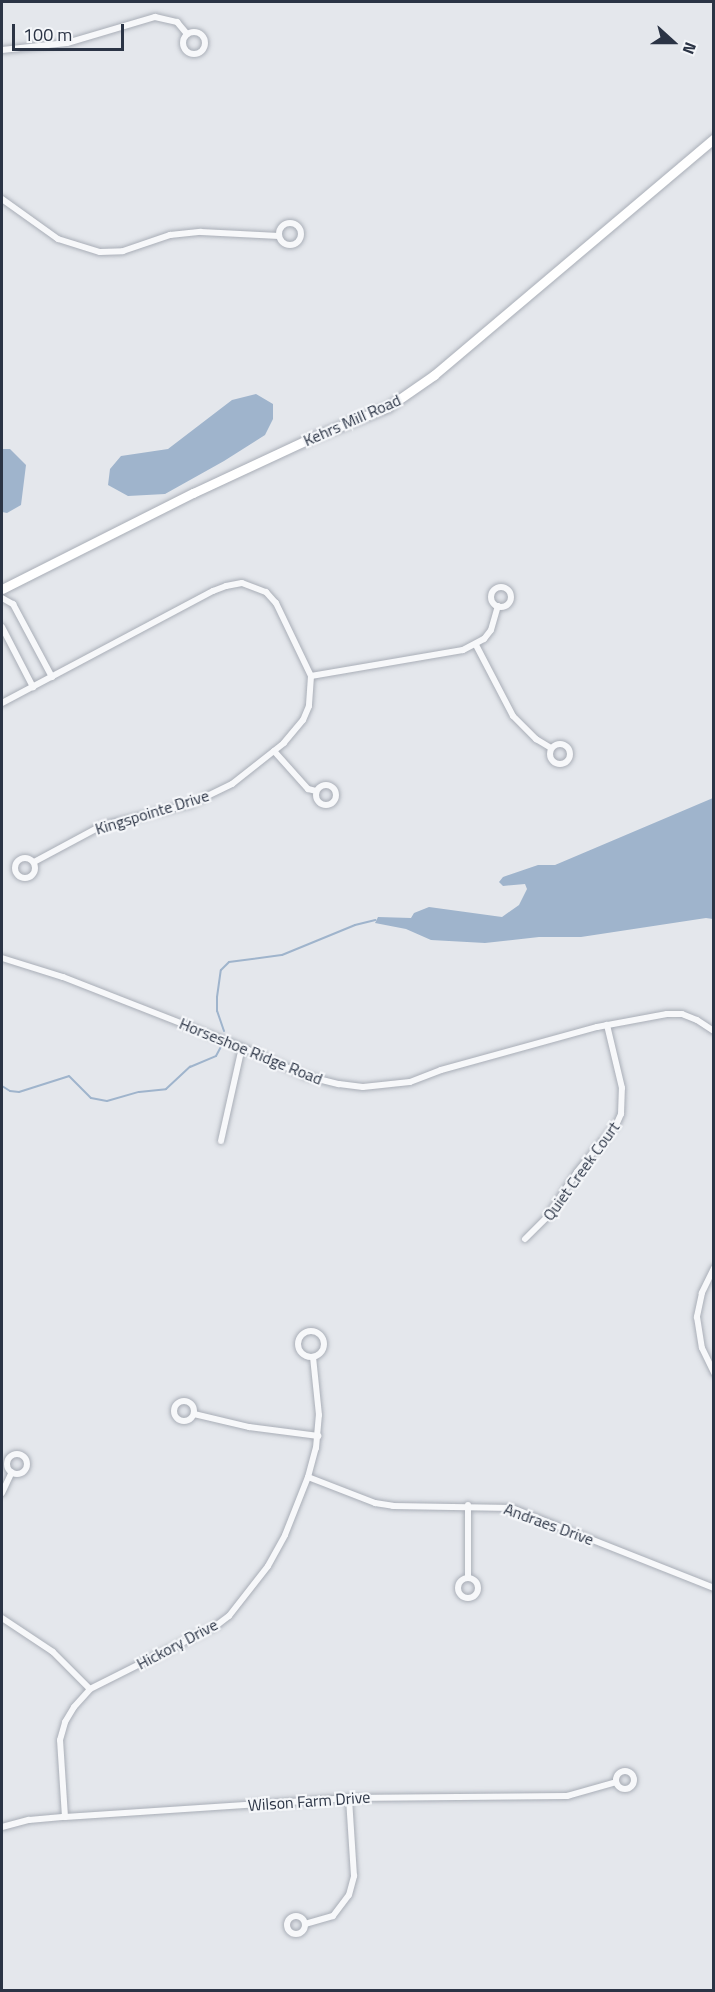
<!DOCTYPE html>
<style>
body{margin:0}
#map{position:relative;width:715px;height:1992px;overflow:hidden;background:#e4e7ec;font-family:"Titillium Web",sans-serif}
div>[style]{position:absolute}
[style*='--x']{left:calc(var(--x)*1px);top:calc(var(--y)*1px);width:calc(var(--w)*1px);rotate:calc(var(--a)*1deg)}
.water>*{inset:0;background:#9fb4cc}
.stream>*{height:2px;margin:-1px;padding:0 1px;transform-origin:1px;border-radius:1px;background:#9fb4cc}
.roads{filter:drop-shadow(0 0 2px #a9aeb7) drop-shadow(0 0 2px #a9aeb7)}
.minor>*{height:6px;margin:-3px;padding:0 3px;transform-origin:3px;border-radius:3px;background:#f7f8fa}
.minor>.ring{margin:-3px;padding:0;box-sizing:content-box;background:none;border:6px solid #f7f8fa;border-radius:50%}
.secondary>*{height:9px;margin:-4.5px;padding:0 4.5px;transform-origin:4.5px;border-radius:4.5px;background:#fff}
span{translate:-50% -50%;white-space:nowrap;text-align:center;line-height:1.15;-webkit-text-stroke:4.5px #f4f6f9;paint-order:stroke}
.street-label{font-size:16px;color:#2b3445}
.frame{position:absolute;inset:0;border:3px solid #2b3445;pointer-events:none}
.north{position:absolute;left:643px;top:12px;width:60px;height:60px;-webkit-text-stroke:4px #f4f6f9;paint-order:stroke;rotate:111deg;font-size:16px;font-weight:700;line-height:24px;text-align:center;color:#2b3445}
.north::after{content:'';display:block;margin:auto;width:21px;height:27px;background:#2b3445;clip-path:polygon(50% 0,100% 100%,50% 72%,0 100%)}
.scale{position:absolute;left:12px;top:24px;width:112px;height:27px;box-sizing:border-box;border:3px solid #2b3445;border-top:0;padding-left:8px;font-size:18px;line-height:21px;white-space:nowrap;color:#2b3445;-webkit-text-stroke:4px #f4f6f9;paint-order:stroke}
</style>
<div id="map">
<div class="water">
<i style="clip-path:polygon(256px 394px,273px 404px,273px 419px,265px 435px,224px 461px,165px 494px,128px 496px,108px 485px,110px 469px,121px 456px,168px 449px,232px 400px)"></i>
<i style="clip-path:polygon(2px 449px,10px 449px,26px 465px,21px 505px,7px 513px,2px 512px)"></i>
<i style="clip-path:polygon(713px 798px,713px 919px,706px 918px,581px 937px,539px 937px,485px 943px,431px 940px,406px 929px,375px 923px,378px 917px,411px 918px,414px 913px,429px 907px,502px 917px,519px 905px,527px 889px,525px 884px,503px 886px,499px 882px,503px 877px,538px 865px,555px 865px)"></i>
</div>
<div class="stream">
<i style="--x:224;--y:1031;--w:21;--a:-109"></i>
<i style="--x:217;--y:1011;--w:14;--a:-90"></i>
<i style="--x:217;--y:997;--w:27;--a:-82"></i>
<i style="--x:221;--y:970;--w:11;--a:-45"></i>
<i style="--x:229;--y:962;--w:53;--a:-7.5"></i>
<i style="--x:282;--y:955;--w:79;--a:-22.3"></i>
<i style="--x:355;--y:925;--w:21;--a:-14"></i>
<i style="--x:2;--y:1086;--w:9;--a:32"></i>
<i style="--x:10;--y:1091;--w:9;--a:6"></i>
<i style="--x:19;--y:1092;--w:52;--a:-17.7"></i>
<i style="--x:69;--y:1076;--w:31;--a:45"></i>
<i style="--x:91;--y:1098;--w:16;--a:11"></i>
<i style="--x:107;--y:1101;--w:33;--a:-16"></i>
<i style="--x:139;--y:1092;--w:27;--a:-6"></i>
<i style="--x:166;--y:1089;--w:33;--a:-43"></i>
<i style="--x:190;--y:1067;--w:28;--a:-23"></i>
<i style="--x:216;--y:1056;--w:15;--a:-62"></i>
</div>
<div class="roads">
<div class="minor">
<i class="ring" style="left:183px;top:32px;width:16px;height:16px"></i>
<i style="--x:2;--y:50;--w:65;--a:-6.1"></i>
<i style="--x:67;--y:43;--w:92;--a:-16.5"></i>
<i style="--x:155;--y:17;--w:23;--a:13"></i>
<i style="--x:177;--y:22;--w:16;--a:50"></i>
<i style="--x:2;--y:199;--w:69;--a:35.5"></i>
<i style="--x:58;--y:239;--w:44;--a:17.2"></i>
<i style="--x:100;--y:252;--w:23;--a:-2"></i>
<i style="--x:123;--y:251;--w:50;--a:-18.8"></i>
<i style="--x:170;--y:235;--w:31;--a:-6"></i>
<i style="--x:201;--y:232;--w:78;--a:2.9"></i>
<i class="ring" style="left:279px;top:223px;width:16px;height:16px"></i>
<i class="ring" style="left:491px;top:587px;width:14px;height:14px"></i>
<i style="--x:2;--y:598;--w:13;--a:29"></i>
<i style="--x:13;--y:604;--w:83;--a:61.9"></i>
<i style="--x:2;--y:627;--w:68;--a:62.7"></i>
<i style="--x:476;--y:645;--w:80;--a:62.5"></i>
<i style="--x:513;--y:716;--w:33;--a:45"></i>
<i style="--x:536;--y:739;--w:17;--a:31"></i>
<i style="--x:311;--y:676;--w:154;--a:-9.7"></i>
<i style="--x:463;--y:650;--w:24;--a:-28"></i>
<i style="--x:484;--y:639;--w:11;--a:-52"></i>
<i style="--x:491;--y:630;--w:25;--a:-74"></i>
<i style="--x:2;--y:703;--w:239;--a:-28"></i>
<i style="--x:213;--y:591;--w:14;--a:-21"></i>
<i style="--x:226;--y:586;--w:16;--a:-11"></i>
<i style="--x:242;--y:583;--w:26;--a:21"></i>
<i style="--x:266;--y:592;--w:15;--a:48"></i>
<i style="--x:276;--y:603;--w:81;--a:64.4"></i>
<i style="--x:311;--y:676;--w:30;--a:94"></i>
<i style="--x:309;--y:706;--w:15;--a:113"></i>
<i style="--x:303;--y:720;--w:30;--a:130"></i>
<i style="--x:284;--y:743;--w:66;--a:141.7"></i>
<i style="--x:232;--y:784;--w:46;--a:154"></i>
<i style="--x:191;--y:804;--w:90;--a:166.6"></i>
<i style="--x:103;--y:825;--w:78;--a:151.8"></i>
<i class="ring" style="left:550px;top:744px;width:14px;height:14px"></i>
<i style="--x:274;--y:751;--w:51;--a:48.2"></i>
<i style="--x:308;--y:789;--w:8;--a:14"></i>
<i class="ring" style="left:316px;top:785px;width:14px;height:14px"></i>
<i class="ring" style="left:15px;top:858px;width:14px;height:14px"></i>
<i style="--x:2;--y:958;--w:64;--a:17.3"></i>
<i style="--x:63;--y:977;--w:192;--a:21.4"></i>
<i style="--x:242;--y:1047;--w:70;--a:24.4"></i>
<i style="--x:306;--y:1076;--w:34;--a:14"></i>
<i style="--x:339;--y:1084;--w:24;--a:7"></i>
<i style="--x:363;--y:1087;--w:47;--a:-6.1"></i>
<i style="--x:410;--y:1082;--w:33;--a:-21"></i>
<i style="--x:441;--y:1070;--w:162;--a:-15.4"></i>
<i style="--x:597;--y:1027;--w:71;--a:-10.5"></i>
<i style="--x:667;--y:1014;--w:15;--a:0"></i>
<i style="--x:682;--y:1014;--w:16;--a:22"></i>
<i style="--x:697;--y:1020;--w:20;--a:33"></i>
<i style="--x:221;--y:1141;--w:96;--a:-77.4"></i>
<i style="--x:525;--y:1239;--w:30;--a:-45"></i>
<i style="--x:546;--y:1218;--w:55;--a:-56"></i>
<i style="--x:577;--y:1172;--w:63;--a:-50.8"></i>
<i style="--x:617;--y:1123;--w:10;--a:-66"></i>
<i style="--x:621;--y:1114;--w:26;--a:-88"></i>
<i style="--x:622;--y:1088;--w:65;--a:-103.4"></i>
<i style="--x:714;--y:1268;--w:28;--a:116"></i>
<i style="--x:702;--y:1293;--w:25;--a:102"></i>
<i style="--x:697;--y:1317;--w:31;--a:81"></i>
<i style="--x:702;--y:1348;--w:28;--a:64"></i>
<i class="ring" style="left:298px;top:1331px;width:20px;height:20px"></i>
<i class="ring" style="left:174px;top:1401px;width:14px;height:14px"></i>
<i style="--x:194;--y:1414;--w:57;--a:13.3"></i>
<i style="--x:249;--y:1427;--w:70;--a:7.4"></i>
<i class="ring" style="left:7px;top:1454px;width:14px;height:14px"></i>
<i style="--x:308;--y:1477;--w:72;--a:21.2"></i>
<i style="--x:375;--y:1503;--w:18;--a:9"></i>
<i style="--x:393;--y:1506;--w:119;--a:1"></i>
<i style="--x:512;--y:1508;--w:217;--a:21.6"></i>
<i style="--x:2;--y:1493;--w:23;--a:-65"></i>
<i class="ring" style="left:458px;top:1578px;width:14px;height:14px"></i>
<i style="--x:468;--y:1578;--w:73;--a:-90"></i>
<i style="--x:2;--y:1618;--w:61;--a:33.7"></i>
<i style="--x:53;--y:1652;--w:52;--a:45"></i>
<i class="ring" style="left:616px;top:1771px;width:12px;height:12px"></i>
<i style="--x:65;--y:1817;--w:77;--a:-93.7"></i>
<i style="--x:60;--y:1740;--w:19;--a:-74"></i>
<i style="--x:65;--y:1722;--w:17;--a:-59"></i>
<i style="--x:74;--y:1707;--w:24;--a:-48"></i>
<i style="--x:90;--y:1689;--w:142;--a:-26.7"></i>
<i style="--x:217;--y:1625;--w:15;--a:-37"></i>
<i style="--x:229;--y:1616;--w:63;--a:-52"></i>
<i style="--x:268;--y:1566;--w:35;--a:-61"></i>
<i style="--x:285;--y:1535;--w:62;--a:-68.4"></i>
<i style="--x:308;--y:1477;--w:30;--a:-75"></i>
<i style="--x:316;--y:1448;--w:33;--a:-85"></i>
<i style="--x:319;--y:1415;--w:58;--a:-95.9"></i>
<i style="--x:2;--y:1827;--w:28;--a:-15"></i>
<i style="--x:29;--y:1820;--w:36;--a:-5"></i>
<i style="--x:65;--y:1817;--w:285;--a:-3.8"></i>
<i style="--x:349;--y:1798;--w:218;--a:-0.5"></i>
<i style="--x:567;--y:1796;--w:51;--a:-15.9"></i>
<i class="ring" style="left:287px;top:1916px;width:12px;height:12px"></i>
<i style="--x:305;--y:1924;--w:29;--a:-16"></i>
<i style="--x:333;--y:1916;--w:26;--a:-53"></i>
<i style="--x:349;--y:1895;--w:20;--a:-75"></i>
<i style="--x:354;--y:1876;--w:78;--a:-93.7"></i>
</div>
<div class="secondary">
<i style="--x:2;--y:589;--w:214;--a:-26.7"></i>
<i style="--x:193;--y:493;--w:130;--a:-25"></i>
<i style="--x:311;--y:438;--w:83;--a:-21.9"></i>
<i style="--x:388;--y:407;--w:56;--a:-34.8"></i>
<i style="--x:434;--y:375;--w:367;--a:-40.2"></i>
</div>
</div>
<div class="street-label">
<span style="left:352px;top:420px;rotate:-24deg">Kehrs Mill Road</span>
<span style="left:152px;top:812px;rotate:-17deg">Kingspointe Drive</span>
<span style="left:251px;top:1051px;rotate:22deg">Horseshoe Ridge Road</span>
<span style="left:581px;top:1171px;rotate:-54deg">Quiet Creek Court</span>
<span style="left:549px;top:1524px;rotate:20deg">Andraes Drive</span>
<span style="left:177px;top:1644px;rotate:-28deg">Hickory Drive</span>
<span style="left:309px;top:1801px;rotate:-4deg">Wilson Farm Drive</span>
</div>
<div class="frame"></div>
<div class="north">N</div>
<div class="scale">100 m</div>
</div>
